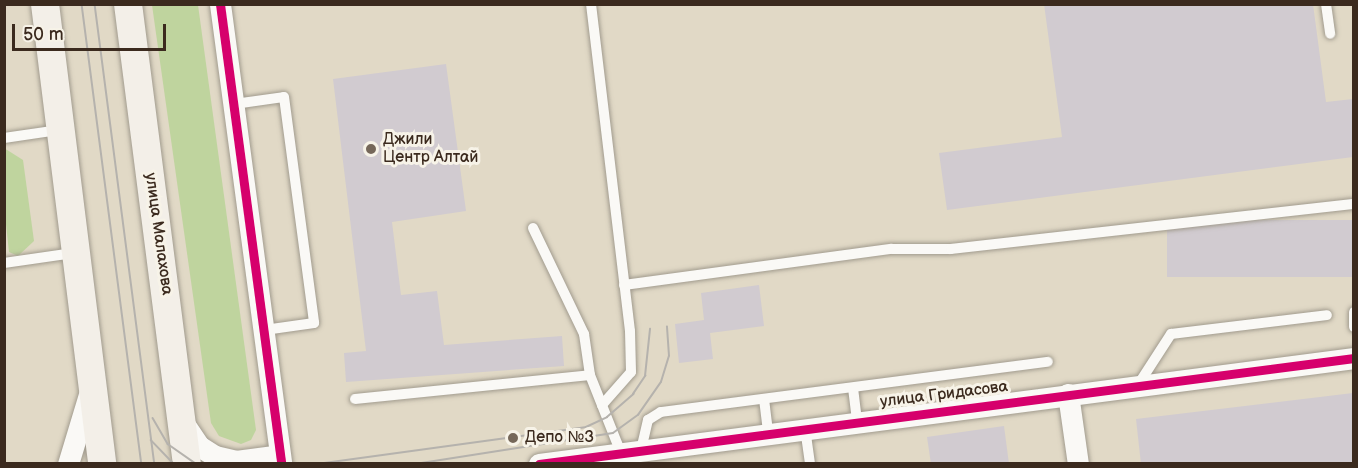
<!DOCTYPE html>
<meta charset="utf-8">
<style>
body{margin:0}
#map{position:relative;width:1358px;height:468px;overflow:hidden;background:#e1d9c6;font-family:"Balsamiq Sans",sans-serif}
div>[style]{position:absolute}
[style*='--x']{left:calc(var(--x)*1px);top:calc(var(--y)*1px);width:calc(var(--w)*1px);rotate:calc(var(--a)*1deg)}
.green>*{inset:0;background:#bfd49e}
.building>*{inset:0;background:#d1cbd0;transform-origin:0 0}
.roads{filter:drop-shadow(0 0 2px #a19b8e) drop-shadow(0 0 2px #a19b8e)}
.lane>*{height:10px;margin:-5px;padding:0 5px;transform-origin:5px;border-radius:5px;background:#faf9f6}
.street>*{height:21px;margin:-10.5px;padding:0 10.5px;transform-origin:10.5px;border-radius:10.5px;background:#faf9f6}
.secondary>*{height:28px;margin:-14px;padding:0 14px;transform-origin:14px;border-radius:14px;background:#f3efe8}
.tram>*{height:1.5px;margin:-0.75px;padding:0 0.75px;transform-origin:0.75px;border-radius:0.75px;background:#b5b2ad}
.cycleway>*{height:9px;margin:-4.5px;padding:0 4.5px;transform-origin:4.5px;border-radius:4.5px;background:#d6006c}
.dots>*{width:16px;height:16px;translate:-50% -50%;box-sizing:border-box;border:3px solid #f7f3e8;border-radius:50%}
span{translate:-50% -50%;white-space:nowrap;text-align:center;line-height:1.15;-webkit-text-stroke:6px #f7f3e8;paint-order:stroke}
.poi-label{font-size:16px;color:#3b2a1e}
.left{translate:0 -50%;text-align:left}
.street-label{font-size:16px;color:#3b2a1e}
.frame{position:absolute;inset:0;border:6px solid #3b2a1e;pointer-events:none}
.scale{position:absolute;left:12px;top:24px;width:154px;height:27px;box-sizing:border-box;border:3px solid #3b2a1e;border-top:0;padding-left:8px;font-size:18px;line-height:21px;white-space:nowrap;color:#3b2a1e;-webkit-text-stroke:4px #f7f3e8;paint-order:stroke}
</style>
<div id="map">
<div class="green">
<i style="clip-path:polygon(152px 5px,198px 5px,256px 430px,251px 440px,241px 444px,219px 436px,211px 423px)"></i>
<i style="clip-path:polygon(4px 148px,23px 160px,34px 241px,18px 256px,9px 252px,5px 215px)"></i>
</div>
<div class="building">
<i style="clip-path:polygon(1044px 4px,1313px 4px,1326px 102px,1353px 99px,1353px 157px,947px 210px,939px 153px,1062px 137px)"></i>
<i style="clip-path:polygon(446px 64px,466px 211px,392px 222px,401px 295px,437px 291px,444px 345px,562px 336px,564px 366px,346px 382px,344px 353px,366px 351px,333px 79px)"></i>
<i style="left:1353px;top:220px;width:57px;height:186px;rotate:90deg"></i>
<i style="clip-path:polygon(759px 285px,764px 326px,710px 333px,713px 359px,679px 363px,675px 324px,704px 320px,701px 293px)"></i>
<i style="clip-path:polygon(1353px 393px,1353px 464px,1141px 464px,1136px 419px)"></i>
<i style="clip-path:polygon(1004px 426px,1009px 464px,931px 464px,927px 437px)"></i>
</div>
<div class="roads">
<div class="lane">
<i style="--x:591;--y:4;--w:329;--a:83.2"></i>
<i style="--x:630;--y:331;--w:41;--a:88.6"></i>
<i style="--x:631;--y:372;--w:44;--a:131.3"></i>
<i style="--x:1326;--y:4;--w:30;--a:82"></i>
<i style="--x:234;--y:104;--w:50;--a:-8"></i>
<i style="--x:284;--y:97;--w:228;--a:82.4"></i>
<i style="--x:314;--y:323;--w:50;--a:172"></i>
<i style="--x:4;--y:138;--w:56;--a:-8.3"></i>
<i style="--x:533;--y:228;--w:118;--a:64.3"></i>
<i style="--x:584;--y:334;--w:41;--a:81.7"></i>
<i style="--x:4;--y:263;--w:70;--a:-8.2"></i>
<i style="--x:624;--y:285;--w:270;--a:-7.7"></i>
<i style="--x:892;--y:249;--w:59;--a:0"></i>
<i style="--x:951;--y:249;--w:406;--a:-6.4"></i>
<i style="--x:1354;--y:312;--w:15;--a:90"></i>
<i style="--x:1138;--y:385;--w:61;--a:-57.1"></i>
<i style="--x:1171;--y:334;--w:157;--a:-6.9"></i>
<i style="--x:853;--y:388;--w:34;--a:83"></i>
<i style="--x:355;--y:399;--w:236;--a:-5.8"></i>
<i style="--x:590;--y:375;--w:84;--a:68.3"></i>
<i style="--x:764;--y:399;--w:34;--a:83"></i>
<i style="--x:805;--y:428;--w:36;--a:82"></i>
<i style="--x:641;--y:450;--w:31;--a:-77"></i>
<i style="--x:648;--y:420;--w:15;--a:-32"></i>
<i style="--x:661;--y:412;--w:390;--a:-7.4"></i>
</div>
<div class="street">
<i style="--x:220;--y:4;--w:464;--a:82.4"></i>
<i style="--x:1068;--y:394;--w:71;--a:81.9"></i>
<i style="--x:183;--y:422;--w:29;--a:56"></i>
<i style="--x:199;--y:446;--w:19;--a:32"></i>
<i style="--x:215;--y:456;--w:22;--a:13"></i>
<i style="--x:236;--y:461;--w:44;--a:-7.8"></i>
<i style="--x:68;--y:464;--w:76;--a:-73.2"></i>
<i style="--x:539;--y:464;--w:822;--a:-7.41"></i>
</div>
<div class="secondary">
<i style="--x:45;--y:4;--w:464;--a:82.9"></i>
<i style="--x:128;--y:4;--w:464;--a:82.7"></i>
</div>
</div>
<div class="tram">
<i style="--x:82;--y:4;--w:464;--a:82.6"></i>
<i style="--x:95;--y:4;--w:464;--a:82.6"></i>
<i style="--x:153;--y:418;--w:30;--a:60"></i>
<i style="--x:168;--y:444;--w:35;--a:35"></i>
<i style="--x:151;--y:440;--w:33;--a:46"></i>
<i style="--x:317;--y:464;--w:272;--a:-7.8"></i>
<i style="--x:586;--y:427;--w:23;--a:-25"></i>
<i style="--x:607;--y:417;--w:35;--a:-41"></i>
<i style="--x:633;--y:394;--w:22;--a:-56"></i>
<i style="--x:645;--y:376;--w:47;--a:-83.9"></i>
<i style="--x:415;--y:464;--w:200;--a:-8.9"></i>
<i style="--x:613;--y:433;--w:31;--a:-36"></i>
<i style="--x:638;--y:415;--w:40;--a:-55.1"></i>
<i style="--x:661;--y:382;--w:27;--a:-73"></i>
<i style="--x:669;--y:356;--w:29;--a:-94"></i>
</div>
<div class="cycleway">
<i style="--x:220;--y:4;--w:464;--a:82.4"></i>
<i style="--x:539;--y:464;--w:822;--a:-7.41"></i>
</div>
<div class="dots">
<i style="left:371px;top:149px;background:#756759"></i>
<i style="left:513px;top:438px;background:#756759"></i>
</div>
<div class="poi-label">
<span class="left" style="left:383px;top:149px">Джили<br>Центр Алтай</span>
<span class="left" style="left:525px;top:438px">Депо №3</span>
</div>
<div class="street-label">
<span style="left:158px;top:234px;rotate:82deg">улица Малахова</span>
<span style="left:944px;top:395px;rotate:-7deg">улица Гридасова</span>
</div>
<div class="frame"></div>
<div class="scale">50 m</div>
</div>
